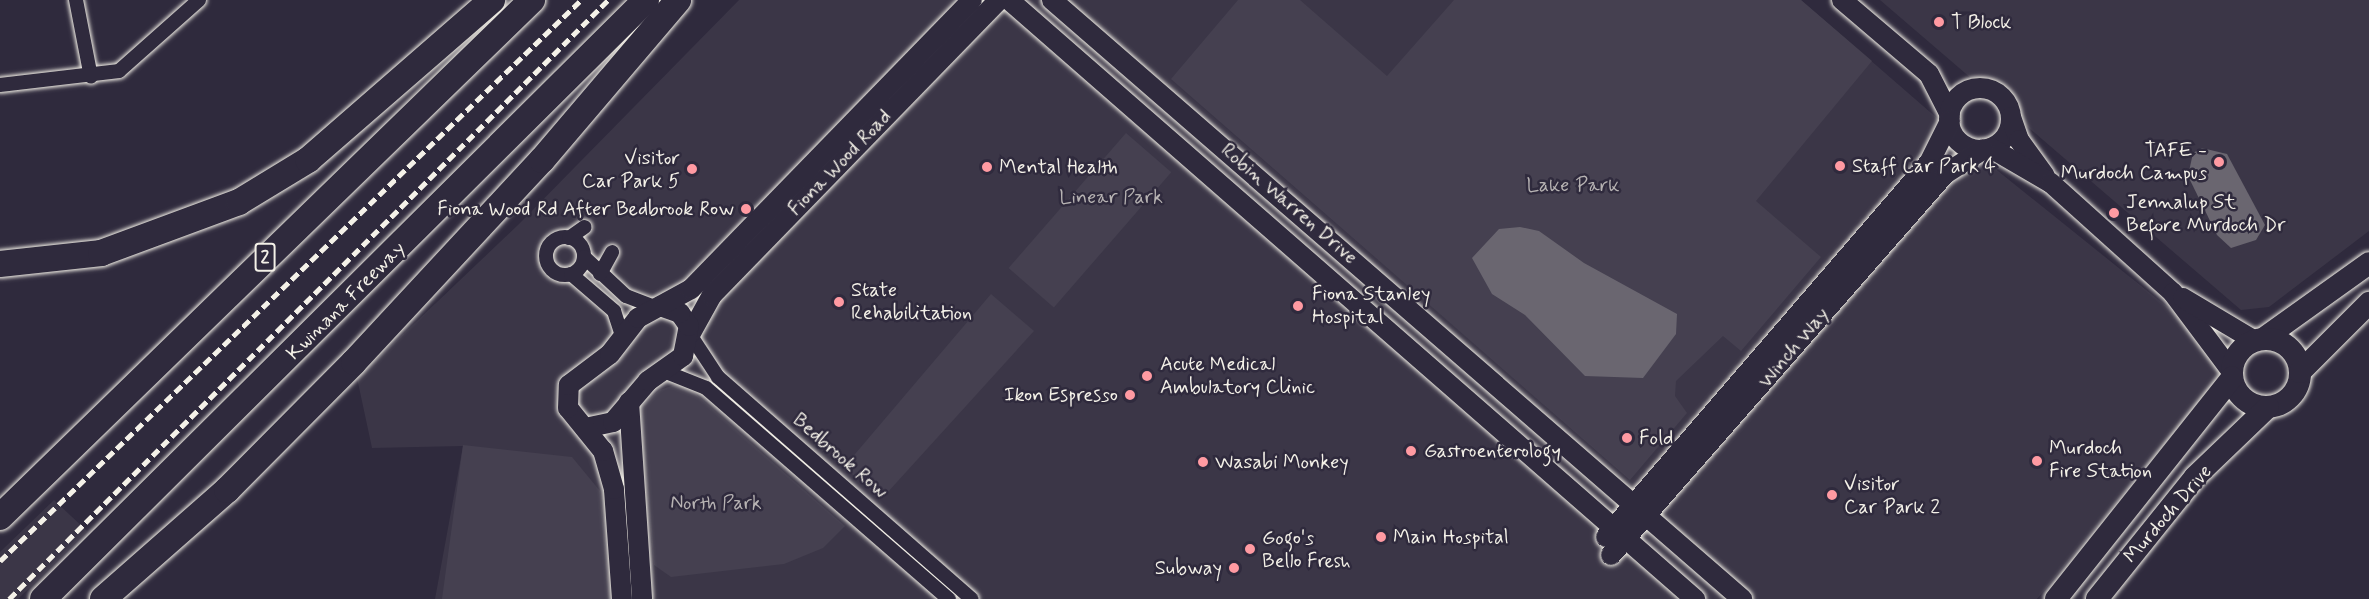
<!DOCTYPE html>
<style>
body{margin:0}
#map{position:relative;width:2369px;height:599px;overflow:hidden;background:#2f2a3d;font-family:Mynerve,sans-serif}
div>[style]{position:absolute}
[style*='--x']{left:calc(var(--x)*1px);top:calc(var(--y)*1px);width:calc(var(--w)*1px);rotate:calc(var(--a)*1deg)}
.built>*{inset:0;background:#3b3647}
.green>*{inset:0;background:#454050;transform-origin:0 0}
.water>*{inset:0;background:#6a6670}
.roads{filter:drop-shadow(0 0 2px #f4f1e8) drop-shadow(0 0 2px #f4f1e8)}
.street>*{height:14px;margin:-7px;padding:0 7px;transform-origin:7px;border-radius:7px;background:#2f2a3d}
.street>.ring{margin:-7px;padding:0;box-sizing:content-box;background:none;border:14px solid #2f2a3d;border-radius:50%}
.secondary>*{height:20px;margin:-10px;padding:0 10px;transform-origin:10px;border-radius:10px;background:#2f2a3d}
.secondary>.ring{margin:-10px;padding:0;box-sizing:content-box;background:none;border:20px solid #2f2a3d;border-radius:50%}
.primary>*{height:22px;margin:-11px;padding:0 11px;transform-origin:11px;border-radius:11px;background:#2f2a3d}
.primary>.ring{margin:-11px;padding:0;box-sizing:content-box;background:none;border:22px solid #2f2a3d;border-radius:50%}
.highway>*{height:26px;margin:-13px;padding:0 13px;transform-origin:13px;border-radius:13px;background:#2f2a3d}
.rail>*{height:4.5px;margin-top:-2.25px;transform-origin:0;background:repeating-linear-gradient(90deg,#f4f1e8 0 9px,transparent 0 13.5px)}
.dots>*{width:16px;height:16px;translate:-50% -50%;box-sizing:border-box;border:3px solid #2f2a3d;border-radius:50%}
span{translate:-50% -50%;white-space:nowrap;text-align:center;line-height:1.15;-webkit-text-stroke:5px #2f2a3d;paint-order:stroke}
.shield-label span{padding:2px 4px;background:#2f2a3d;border:2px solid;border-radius:4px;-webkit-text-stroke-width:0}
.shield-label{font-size:18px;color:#f4f1e8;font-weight:700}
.poi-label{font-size:20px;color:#f4f1e8}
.left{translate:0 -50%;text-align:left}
.right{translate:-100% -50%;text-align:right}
.street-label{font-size:20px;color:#f4f1e8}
.park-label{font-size:20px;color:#b7b3b3}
</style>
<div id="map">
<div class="built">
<i style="clip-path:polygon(739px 0,1801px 0,1998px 171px,2211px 342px,2219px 377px,2037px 599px,435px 599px,463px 446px,372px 448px,357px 378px,519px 224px)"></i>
<i style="clip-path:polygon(1880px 0,2369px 0,2369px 231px,2269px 307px,2241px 310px)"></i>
<i style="clip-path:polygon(54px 500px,87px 531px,18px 599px,0 599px,0 552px)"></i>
</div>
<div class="green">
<i style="clip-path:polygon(1238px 0,1300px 0,1387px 76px,1454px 0,1801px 0,1872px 61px,1756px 201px,1821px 257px,1741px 351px,1723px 336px,1676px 381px,1675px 396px,1687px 413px,1630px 480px,1171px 79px)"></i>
<i style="left:1126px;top:133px;width:60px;height:179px;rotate:41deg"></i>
<i style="clip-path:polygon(991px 294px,1034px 331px,887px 493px,878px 496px,844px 467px)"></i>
<i style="clip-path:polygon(682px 382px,845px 526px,823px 548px,784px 564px,671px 577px,654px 565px,640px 408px,660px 390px)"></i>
<i style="clip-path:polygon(463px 445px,572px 457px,600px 491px,610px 599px,442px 599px)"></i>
</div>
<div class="water">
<i style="clip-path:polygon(2202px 148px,2227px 154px,2265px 225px,2256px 240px,2231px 248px,2217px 235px,2188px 176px,2193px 153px)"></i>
<i style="clip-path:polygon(1520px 227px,1539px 231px,1584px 263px,1677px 314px,1676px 334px,1643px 378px,1585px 376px,1525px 315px,1492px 294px,1472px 258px,1499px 229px)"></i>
</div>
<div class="roads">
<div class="street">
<i style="--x:76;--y:0;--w:78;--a:79"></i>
<i style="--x:0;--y:85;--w:120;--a:-6.7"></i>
<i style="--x:119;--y:71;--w:107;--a:-41.6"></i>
<i class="ring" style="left:546px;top:237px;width:24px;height:24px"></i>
<i style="--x:569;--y:238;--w:19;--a:-35"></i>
<i style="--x:584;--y:257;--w:57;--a:42.9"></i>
<i style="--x:626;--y:296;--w:30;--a:21"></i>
<i style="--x:571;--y:274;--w:57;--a:40.7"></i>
<i style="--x:614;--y:311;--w:28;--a:72"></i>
<i style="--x:600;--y:274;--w:25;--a:-61"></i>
<i style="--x:691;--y:336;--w:49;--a:56.6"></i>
<i style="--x:718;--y:377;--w:337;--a:41.2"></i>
<i style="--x:661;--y:370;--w:48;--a:21.8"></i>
<i style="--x:706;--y:388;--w:322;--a:41"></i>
</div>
<div class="secondary">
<i style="--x:1009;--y:0;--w:911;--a:41.13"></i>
<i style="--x:1052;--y:0;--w:914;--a:40.96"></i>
<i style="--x:1842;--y:0;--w:114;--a:40.4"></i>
<i style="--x:1929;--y:74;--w:46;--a:62.9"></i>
<i class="ring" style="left:1949px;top:88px;width:42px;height:42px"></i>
<i style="--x:2011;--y:117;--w:24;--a:71"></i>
<i style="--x:2019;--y:140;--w:44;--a:54.2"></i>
<i style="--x:1991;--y:148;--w:69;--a:30.3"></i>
<i style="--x:2051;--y:183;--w:164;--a:42"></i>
<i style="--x:2173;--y:293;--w:99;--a:53.2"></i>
<i style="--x:2183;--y:298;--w:84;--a:30.8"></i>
<i style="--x:691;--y:333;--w:43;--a:-61.1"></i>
<i style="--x:712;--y:295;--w:412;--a:-45.8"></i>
<i style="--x:629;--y:402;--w:197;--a:86.2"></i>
<i style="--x:585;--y:428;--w:29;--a:-12"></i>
<i style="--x:613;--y:422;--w:54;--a:-49.5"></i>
<i style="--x:648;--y:381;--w:43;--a:-35.5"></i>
<i style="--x:683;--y:356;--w:31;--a:-79"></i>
<i style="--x:689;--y:326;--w:16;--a:-125"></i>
<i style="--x:680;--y:313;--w:21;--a:-161"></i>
<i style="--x:1606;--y:537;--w:496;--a:-49.2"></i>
<i style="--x:1930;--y:161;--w:45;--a:-63.4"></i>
<i style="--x:1611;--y:555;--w:507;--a:-48.76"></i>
<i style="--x:1945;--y:174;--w:46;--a:-32.7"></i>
<i style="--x:622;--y:599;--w:110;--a:-94.2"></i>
<i style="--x:614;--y:489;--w:40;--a:-106"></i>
<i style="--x:603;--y:451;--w:55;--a:-129.1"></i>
<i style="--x:568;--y:408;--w:23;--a:-88"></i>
<i style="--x:569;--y:385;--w:51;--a:-37.1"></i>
<i style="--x:610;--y:354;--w:46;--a:-52.1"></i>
<i style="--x:638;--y:318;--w:60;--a:-28.7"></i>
<i style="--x:691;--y:289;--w:403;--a:-45.8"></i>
</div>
<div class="primary">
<i style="--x:2263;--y:339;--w:130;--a:-35.6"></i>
<i class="ring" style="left:2232px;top:339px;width:46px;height:46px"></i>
<i style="--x:2300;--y:372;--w:98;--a:-45"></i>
<i style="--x:2056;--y:599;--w:283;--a:-51.5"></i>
<i style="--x:2097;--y:599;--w:156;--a:-51.2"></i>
<i style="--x:2195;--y:477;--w:101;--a:-43.8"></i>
</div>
<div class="highway">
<i style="--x:0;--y:264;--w:102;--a:-6.2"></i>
<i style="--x:101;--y:253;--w:147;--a:-20.3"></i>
<i style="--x:239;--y:202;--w:81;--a:-31.3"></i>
<i style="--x:308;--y:160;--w:244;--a:-41"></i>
<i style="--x:0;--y:517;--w:742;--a:-44.18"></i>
<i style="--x:43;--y:599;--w:850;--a:-44.81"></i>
<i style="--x:103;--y:599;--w:165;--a:-41.3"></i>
<i style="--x:227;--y:490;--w:180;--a:-45.2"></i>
<i style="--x:354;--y:362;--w:276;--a:-47.1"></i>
<i style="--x:542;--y:160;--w:210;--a:-49.6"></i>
</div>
</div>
<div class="rail">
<i style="--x:0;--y:561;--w:808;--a:-44"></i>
<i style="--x:9;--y:599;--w:847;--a:-45"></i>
</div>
<div class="dots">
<i style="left:1939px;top:22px;background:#ff9aa2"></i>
<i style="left:2219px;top:162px;background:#ff9aa2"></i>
<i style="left:1840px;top:166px;background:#ff9aa2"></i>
<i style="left:987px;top:167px;background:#ff9aa2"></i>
<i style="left:692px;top:169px;background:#ff9aa2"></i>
<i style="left:746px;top:209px;background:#ff9aa2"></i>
<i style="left:2114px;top:213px;background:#ff9aa2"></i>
<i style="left:839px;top:302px;background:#ff9aa2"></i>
<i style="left:1298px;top:306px;background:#ff9aa2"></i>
<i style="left:1147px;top:376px;background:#ff9aa2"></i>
<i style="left:1130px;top:395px;background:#ff9aa2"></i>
<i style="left:1627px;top:438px;background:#ff9aa2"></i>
<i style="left:1411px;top:451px;background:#ff9aa2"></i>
<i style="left:2037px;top:461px;background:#ff9aa2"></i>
<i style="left:1203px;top:462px;background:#ff9aa2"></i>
<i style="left:1832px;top:495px;background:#ff9aa2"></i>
<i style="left:1381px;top:537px;background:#ff9aa2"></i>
<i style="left:1250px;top:549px;background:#ff9aa2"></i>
<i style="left:1234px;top:568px;background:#ff9aa2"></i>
</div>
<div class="shield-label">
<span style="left:265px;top:257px">2</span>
</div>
<div class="poi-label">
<span class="left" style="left:1951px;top:22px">T Block</span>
<span class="right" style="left:2207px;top:162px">TAFE -<br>Murdoch Campus</span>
<span class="right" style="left:680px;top:170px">Visitor<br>Car Park 5</span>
<span class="left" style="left:1852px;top:166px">Staff Car Park 4</span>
<span class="left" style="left:999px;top:167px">Mental Health</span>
<span class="left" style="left:2126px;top:214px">Jennalup St<br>Before Murdoch Dr</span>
<span class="right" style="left:734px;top:209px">Fiona Wood Rd After Bedbrook Row</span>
<span class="left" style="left:851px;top:302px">State<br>Rehabilitation</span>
<span class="left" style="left:1312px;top:306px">Fiona Stanley<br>Hospital</span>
<span class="left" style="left:1160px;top:376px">Acute Medical<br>Ambulatory Clinic</span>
<span class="right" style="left:1118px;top:395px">Ikon Espresso</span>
<span class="left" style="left:1639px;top:438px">Fold</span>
<span class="left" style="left:2049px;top:460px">Murdoch<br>Fire Station</span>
<span class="left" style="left:1424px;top:451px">Gastroenterology</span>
<span class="left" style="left:1215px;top:462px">Wasabi Monkey</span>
<span class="left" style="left:1844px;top:496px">Visitor<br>Car Park 2</span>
<span class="left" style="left:1393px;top:537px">Main Hospital</span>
<span class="left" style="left:1262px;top:550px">Gogo's<br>Bello Fresh</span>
<span class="right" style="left:1222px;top:568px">Subway</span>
</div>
<div class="street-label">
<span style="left:840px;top:163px;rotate:-46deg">Fiona Wood Road</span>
<span style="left:1289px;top:204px;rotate:41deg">Robin Warren Drive</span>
<span style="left:346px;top:301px;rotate:-45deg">Kwinana Freeway</span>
<span style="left:1794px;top:348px;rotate:-50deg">Winch Way</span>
<span style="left:840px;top:456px;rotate:41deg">Bedbrook Row</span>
<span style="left:2168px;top:514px;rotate:-49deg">Murdoch Drive</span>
</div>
<div class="park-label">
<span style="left:1573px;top:185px">Lake Park</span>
<span style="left:1111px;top:197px">Linear Park</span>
<span style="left:716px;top:503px">North Park</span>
</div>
</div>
